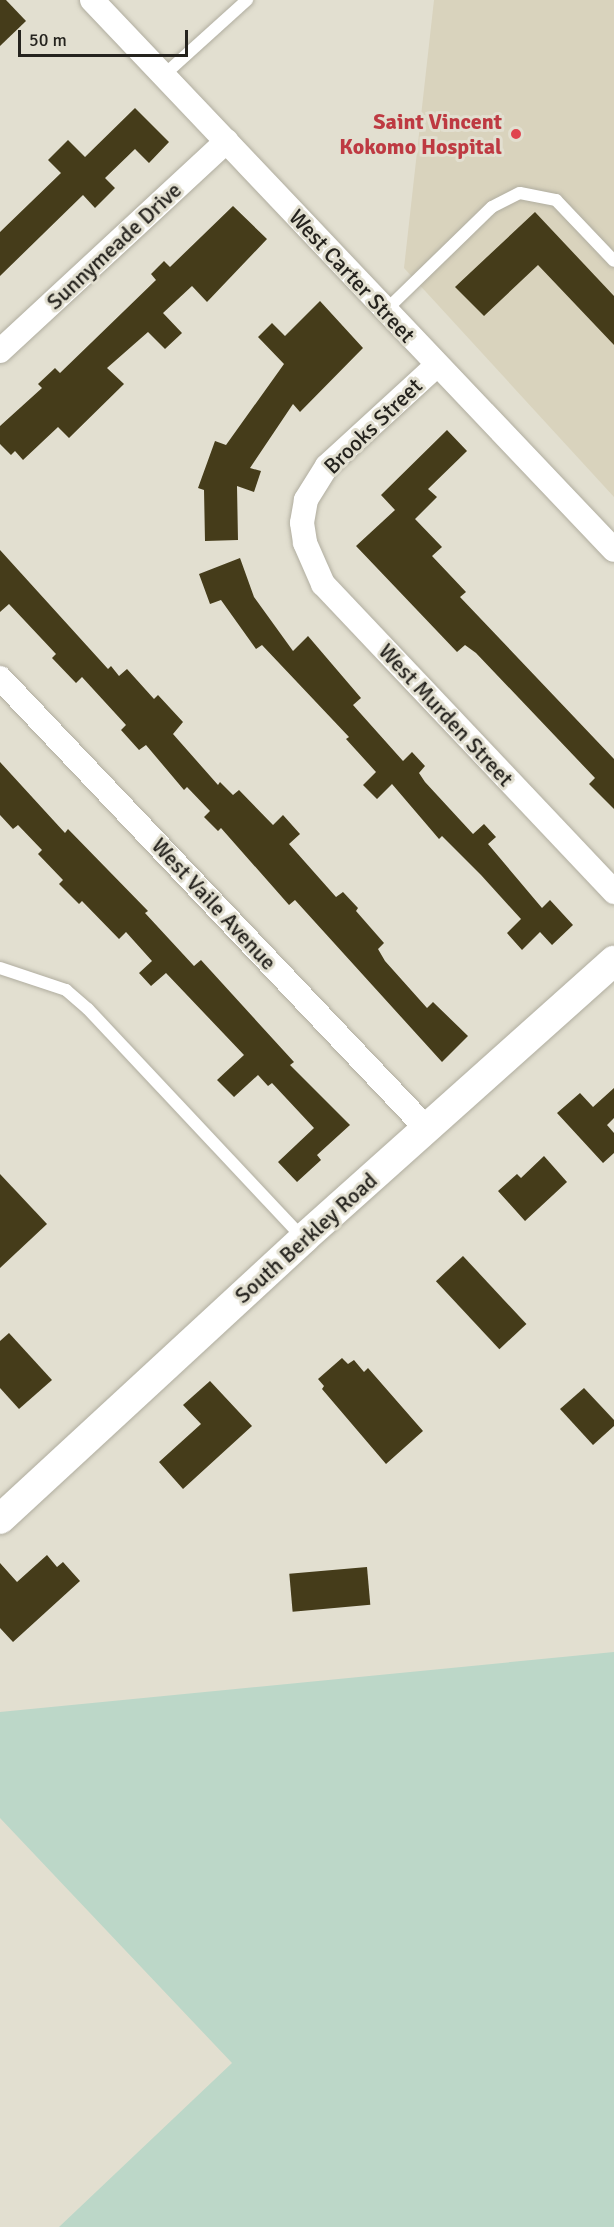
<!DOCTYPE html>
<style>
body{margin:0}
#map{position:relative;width:614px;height:2227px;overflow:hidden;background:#e2dfd0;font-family:Signika,sans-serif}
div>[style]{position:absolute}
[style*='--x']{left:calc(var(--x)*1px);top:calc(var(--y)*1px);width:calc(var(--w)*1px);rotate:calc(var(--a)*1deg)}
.built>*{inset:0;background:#d9d3bd}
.green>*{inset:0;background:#bcd7c8}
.building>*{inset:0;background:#453c1a;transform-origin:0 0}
.roads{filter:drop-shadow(0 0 2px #b0ad9f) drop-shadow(0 0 2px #b0ad9f)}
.service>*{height:12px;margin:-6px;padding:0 6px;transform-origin:6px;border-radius:6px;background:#fff}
.minor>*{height:24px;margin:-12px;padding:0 12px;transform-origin:12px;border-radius:12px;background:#fff}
.tertiary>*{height:30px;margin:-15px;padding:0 15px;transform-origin:15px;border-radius:15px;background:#fff}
.dots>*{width:16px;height:16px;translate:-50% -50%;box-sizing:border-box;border:3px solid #e2dfd0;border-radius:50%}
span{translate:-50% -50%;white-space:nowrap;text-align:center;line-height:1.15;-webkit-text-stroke:6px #e2dfd0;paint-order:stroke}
.health-label{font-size:22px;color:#be3a42;font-weight:700}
.right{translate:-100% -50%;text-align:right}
.street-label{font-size:22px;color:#25231e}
.scale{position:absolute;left:18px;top:30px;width:170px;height:27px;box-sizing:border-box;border:3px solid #25231e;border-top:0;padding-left:8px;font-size:18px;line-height:21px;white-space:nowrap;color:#25231e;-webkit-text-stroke:4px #e2dfd0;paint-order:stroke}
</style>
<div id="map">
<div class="built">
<i style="clip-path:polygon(434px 0,614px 0,614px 497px,404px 268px)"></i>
</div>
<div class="green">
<i style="clip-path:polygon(614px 1652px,614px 2227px,59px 2227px,232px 2063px,0 1818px,0 1712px)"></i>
</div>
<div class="building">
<i style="clip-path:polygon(0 0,6px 0,26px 21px,0 46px)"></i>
<i style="clip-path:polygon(135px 108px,169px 142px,149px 163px,135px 149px,105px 178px,115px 188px,95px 208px,83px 195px,0 276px,0 232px,61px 173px,48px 160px,68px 140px,85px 157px)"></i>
<i style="clip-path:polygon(233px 206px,267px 239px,207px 302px,192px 286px,163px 313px,182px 333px,165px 349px,148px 332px,107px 368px,124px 384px,69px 438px,58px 427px,23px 460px,15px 451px,11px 455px,0 444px,0 426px,42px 388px,38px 384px,55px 368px,60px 373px,156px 280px,151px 274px,164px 261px,170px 267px)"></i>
<i style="clip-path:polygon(535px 212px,614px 296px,614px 345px,538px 265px,484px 316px,455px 287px)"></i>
<i style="clip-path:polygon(320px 301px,363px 348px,300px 412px,293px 404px,250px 468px,261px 471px,254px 492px,237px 486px,238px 540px,205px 541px,204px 490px,198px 488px,215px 441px,226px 445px,284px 364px,258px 337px,272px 323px,285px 336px)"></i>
<i style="clip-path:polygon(447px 430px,467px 451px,428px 489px,437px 497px,415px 519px,442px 547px,432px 556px,466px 592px,460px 597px,614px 759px,614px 809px,589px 784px,595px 778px,476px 653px,465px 645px,457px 652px,356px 546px,395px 510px,381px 495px)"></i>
<i style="clip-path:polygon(0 550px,108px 669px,111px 666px,119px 676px,127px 669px,154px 699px,158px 695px,183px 722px,173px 734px,218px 785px,220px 782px,233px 795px,239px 790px,273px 825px,283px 815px,300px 834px,289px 844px,336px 897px,343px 892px,358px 908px,356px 911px,384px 943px,378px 949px,385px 961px,427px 1008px,433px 1002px,468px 1036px,442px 1062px,295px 900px,289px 905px,221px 828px,218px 831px,204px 817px,210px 811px,187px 787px,184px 790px,146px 745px,139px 750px,121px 730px,126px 725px,82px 677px,76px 683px,52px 658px,56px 654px,9px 604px,0 612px)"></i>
<i style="clip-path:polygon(240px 558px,254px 597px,293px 651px,308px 636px,361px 698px,353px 705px,403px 761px,412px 752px,425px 766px,419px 773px,425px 782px,473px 834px,484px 824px,496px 837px,488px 844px,542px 908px,550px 900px,573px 925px,552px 945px,540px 932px,522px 950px,507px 933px,521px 919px,481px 875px,442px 836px,439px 839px,392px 784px,377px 799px,363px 785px,376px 772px,346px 739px,349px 737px,262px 645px,256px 649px,221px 600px,210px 604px,199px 574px)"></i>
<i style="clip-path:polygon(0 762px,65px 833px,68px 829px,148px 911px,145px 913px,194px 966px,201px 960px,294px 1062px,290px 1065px,350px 1125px,317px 1155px,321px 1160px,297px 1182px,278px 1162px,314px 1128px,272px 1083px,268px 1086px,258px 1075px,234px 1097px,217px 1080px,244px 1055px,166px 973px,151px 986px,139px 973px,152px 961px,126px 932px,119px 939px,82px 901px,79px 904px,59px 884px,63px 880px,38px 854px,42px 850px,18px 825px,13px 829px,0 815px)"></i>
<i style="clip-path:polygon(614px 1088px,614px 1118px,607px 1125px,614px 1133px,614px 1153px,603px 1163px,557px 1113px,580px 1093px,593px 1107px)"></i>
<i style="clip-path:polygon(544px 1156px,567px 1182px,525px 1221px,498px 1191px,517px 1174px,521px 1178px)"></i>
<i style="clip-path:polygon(0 1174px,47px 1224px,0 1268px)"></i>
<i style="left:463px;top:1256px;width:93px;height:37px;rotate:47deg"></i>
<i style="clip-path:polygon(9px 1333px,52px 1380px,19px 1409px,0 1388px,0 1341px)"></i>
<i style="clip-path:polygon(342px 1358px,348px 1364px,354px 1360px,364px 1372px,368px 1368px,423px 1431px,386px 1464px,322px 1389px,324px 1386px,318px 1379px)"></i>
<i style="clip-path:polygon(210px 1381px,252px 1426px,183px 1489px,159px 1462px,201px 1424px,183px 1405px)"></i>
<i style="clip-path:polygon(584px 1388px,614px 1420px,614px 1426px,593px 1445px,560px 1409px)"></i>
<i style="clip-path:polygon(47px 1555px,57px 1567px,63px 1562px,80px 1581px,13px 1642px,0 1628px,0 1563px,17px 1582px)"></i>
<i style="left:367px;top:1567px;width:38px;height:78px;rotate:85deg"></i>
</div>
<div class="roads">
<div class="service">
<i style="--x:164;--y:75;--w:112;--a:-42.1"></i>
<i style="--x:385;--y:311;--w:149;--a:-44.2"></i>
<i style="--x:492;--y:207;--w:31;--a:-27"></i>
<i style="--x:520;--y:193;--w:37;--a:11"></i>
<i style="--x:556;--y:200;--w:84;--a:46.4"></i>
<i style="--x:0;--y:968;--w:70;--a:18.4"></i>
<i style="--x:66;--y:990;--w:29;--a:41"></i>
<i style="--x:88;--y:1009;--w:314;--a:46.8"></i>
</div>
<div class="minor">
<i style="--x:92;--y:0;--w:758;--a:46.5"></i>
<i style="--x:0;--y:351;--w:309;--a:-42.8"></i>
<i style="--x:436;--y:366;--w:148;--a:137.5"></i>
<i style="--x:327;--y:466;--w:40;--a:122"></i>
<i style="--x:306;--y:500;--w:23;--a:100"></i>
<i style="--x:302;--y:523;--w:20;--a:81"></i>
<i style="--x:305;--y:543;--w:45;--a:66.3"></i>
<i style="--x:323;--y:584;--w:424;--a:46.6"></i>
<i style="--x:0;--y:678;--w:622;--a:46.56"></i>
</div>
<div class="tertiary">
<i style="--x:0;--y:1519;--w:414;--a:-42.7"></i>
<i style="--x:304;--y:1238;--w:416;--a:-41.8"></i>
</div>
</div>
<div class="dots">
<i style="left:516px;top:134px;background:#e0444e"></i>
</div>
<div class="health-label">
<span class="right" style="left:502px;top:134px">Saint Vincent<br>Kokomo Hospital</span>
</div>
<div class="street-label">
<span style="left:114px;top:246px;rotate:-43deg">Sunnymeade Drive</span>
<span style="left:352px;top:276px;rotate:47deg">West Carter Street</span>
<span style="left:373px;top:426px;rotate:-44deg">Brooks Street</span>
<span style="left:446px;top:715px;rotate:47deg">West Murden Street</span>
<span style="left:214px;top:904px;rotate:47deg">West Vaile Avenue</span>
<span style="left:306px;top:1238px;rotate:-42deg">South Berkley Road</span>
</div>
<div class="scale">50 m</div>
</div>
